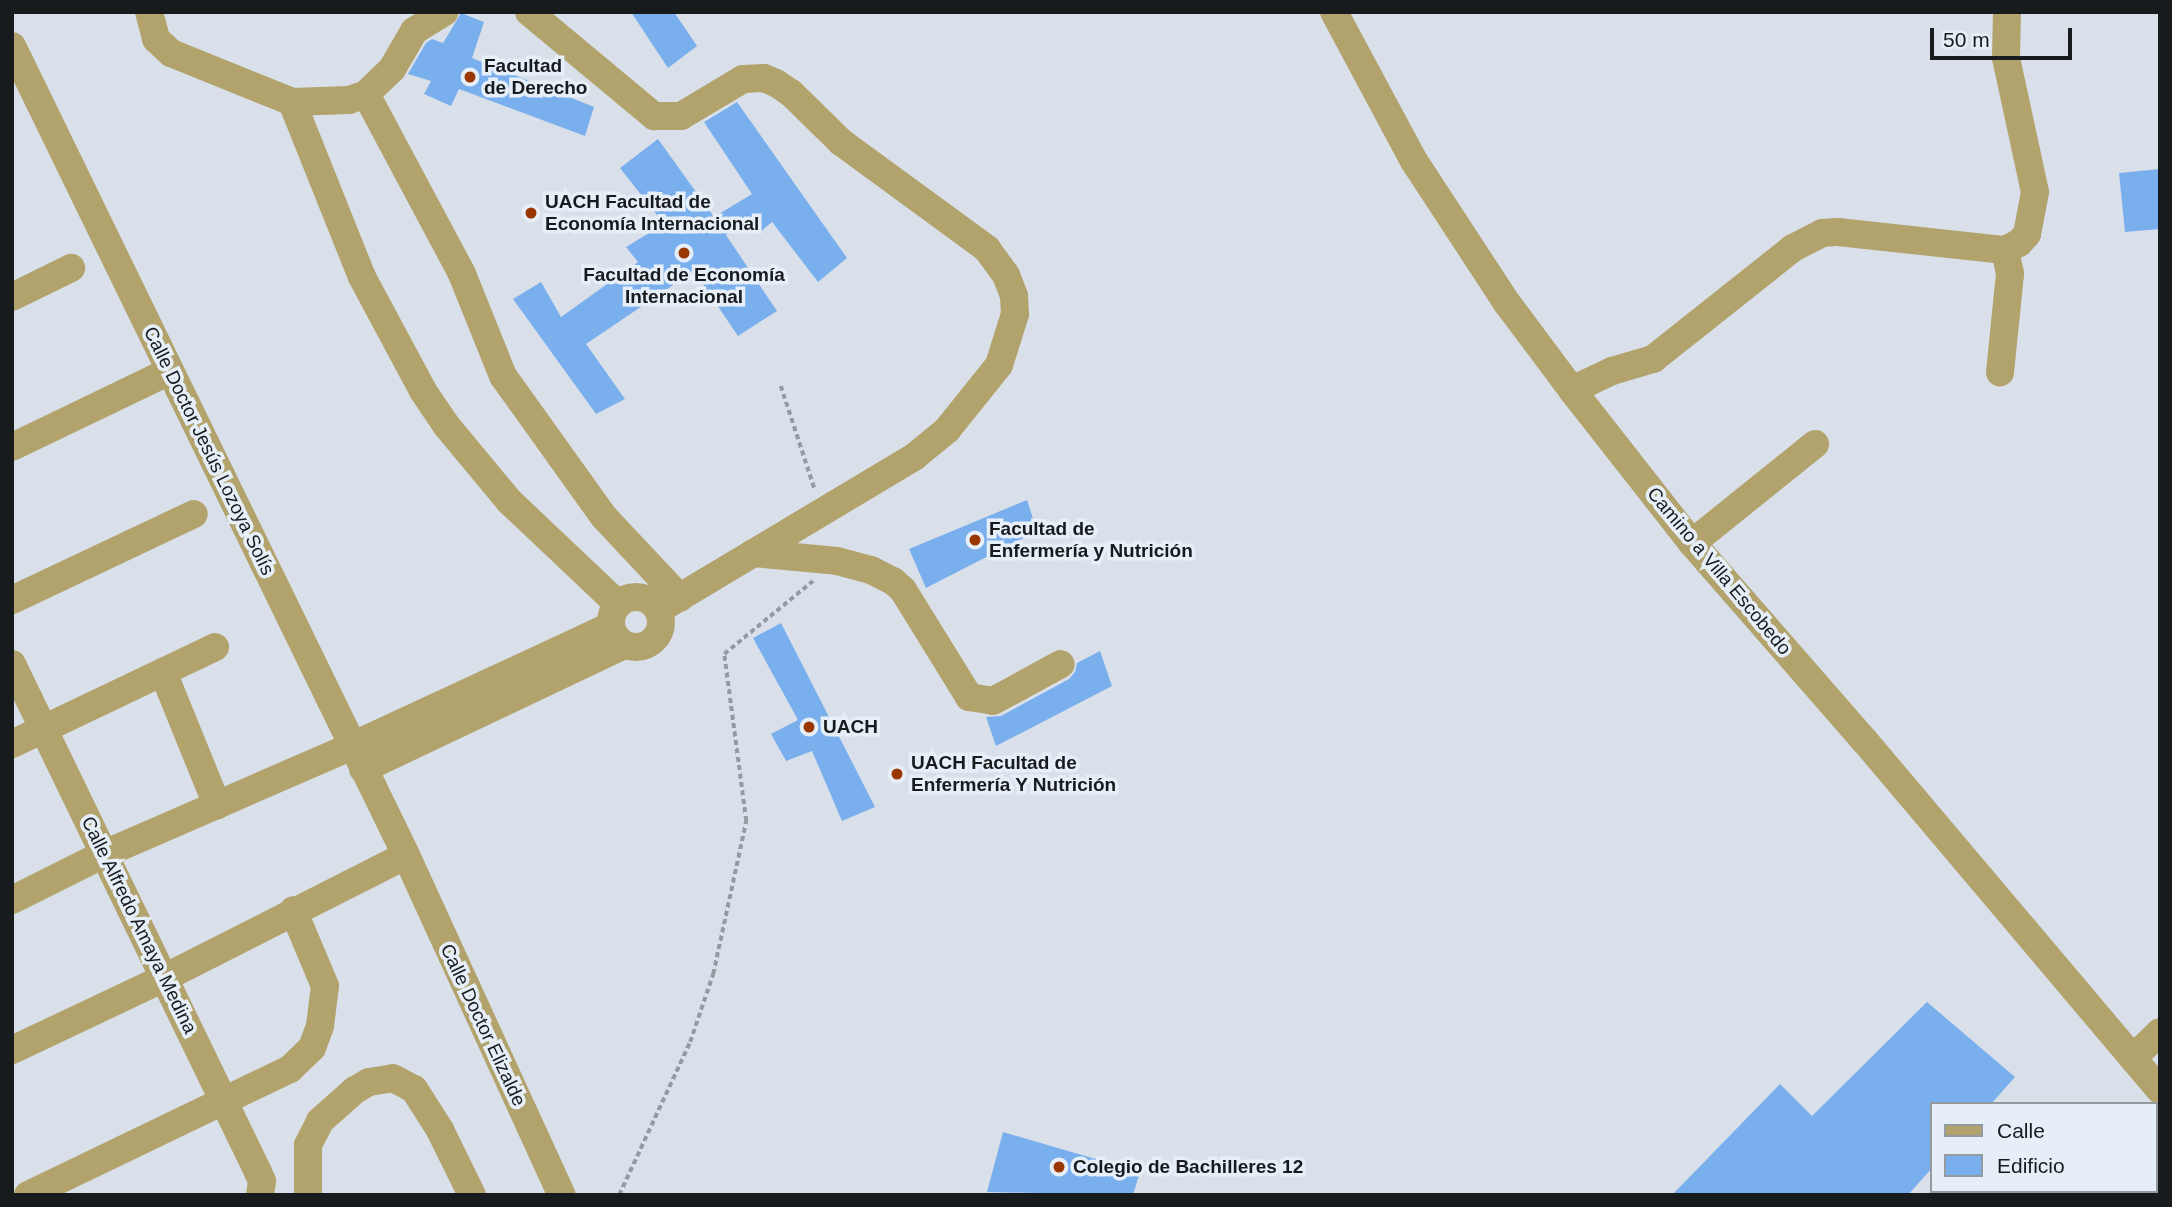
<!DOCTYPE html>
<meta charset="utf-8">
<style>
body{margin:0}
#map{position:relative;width:2172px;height:1207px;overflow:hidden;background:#d9e0ea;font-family:Arial,sans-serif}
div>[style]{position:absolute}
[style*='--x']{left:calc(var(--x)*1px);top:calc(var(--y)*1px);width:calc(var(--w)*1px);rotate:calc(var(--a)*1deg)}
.building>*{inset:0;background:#7aafed}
.path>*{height:3.5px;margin-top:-1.75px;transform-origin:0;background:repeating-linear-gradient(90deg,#949aa1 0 5px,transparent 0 8.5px)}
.minor>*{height:28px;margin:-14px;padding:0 14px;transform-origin:14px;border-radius:14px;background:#b2a36d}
.minor>.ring{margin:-14px;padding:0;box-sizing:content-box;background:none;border:28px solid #b2a36d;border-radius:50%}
.dots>*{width:19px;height:19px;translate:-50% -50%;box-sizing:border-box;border:4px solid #e6eef7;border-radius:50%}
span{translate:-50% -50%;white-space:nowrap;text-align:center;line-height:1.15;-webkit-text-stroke:7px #e6eef7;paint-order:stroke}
.poi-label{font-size:19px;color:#181b1e;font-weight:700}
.left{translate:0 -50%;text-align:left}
.street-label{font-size:19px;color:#181b1e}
.frame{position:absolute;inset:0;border:14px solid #181b1e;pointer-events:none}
.legend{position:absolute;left:1930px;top:1102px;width:228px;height:91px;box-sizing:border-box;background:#e6eef7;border:2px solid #949aa0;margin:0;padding:9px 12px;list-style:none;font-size:21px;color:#181b1e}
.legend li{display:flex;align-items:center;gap:14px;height:35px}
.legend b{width:35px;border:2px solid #949aa0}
.scale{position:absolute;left:1930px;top:28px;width:142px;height:32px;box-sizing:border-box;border:4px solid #181b1e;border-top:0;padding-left:9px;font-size:21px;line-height:24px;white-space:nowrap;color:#181b1e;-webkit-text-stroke:5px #e6eef7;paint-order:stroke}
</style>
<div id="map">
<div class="building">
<i style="clip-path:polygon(631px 12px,674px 12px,697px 46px,668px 68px)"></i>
<i style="clip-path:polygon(461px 13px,484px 22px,472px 58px,594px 107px,585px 136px,459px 89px,451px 106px,424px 94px,431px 81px,408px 74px,426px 43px,432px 39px,443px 43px)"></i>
<i style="clip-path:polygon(737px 102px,847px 258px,818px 282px,772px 222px,760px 232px,745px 216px,726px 235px,777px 311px,738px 336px,694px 271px,586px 344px,625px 399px,596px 414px,513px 299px,541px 282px,561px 317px,638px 262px,626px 247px,664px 224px,620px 168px,658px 139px,714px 217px,752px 194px,704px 122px)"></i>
<i style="clip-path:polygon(2160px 169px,2160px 229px,2125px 232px,2119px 173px)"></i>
<i style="clip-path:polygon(1027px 500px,1037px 531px,926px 588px,909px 549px)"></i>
<i style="clip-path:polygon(781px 623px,875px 807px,842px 821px,812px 751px,786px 761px,771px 734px,798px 720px,753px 638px)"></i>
<i style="clip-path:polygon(1100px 651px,1112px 686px,996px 746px,986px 717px,1001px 716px,1069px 679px,1075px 672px,1077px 663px)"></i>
<i style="clip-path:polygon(1927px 1002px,2015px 1077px,1991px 1104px,1932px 1104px,1932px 1168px,1908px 1195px,1672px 1195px,1780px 1084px,1812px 1116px)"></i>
<i style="clip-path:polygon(1003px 1132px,1140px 1172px,1133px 1195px,987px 1192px)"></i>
</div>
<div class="path">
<i style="--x:781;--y:386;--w:109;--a:71.9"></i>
<i style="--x:619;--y:1195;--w:169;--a:-65.1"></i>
<i style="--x:690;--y:1042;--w:72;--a:-71.3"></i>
<i style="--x:713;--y:974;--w:157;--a:-77.8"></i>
<i style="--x:746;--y:821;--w:168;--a:-97.5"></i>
<i style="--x:724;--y:654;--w:115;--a:-39.4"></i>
</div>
<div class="minor">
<i style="--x:149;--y:12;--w:28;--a:75"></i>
<i style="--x:156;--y:39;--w:21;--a:43"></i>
<i style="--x:171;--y:53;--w:131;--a:22"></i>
<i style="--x:292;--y:102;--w:188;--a:68.2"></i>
<i style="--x:362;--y:277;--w:129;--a:61.8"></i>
<i style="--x:423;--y:391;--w:41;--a:55.9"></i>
<i style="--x:446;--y:425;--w:99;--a:50.3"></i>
<i style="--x:509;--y:501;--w:150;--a:43.4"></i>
<i style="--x:529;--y:12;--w:163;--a:39.8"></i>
<i style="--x:654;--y:116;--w:27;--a:0"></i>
<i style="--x:681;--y:116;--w:72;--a:-30.8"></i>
<i style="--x:743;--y:79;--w:21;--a:-3"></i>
<i style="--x:764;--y:78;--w:13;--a:23"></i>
<i style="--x:776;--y:83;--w:18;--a:34"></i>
<i style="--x:791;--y:93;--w:70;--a:44.4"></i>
<i style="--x:841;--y:142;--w:181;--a:36.2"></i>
<i style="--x:987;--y:249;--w:32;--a:54"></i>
<i style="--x:1006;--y:275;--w:22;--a:69"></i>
<i style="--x:1014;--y:296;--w:18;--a:87"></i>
<i style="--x:1015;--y:314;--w:53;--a:107.4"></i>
<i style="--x:999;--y:365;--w:83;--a:128.7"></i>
<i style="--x:947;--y:430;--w:43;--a:140.7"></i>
<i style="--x:914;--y:457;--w:298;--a:149.1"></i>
<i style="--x:1334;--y:12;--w:169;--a:61.8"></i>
<i style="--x:1414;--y:161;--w:170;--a:56.8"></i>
<i style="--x:1507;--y:303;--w:109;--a:53.2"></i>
<i style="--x:1572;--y:390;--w:194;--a:51.9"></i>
<i style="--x:1692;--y:543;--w:262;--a:48.9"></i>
<i style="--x:1864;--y:740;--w:458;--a:49.8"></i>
<i style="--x:12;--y:46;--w:900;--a:64.03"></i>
<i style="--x:406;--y:855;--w:374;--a:65.4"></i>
<i style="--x:366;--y:94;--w:204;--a:61.9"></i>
<i style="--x:462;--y:274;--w:110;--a:68.1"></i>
<i style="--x:503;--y:376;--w:173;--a:54.4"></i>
<i style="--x:604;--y:517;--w:111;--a:46.8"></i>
<i style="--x:292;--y:102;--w:57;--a:-2"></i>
<i style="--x:349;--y:100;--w:18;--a:-19"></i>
<i style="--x:366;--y:94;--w:36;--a:-44"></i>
<i style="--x:392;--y:69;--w:44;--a:-59.9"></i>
<i style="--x:414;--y:31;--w:36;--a:-32"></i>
<i style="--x:2005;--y:250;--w:16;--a:-27"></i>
<i style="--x:2019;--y:243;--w:12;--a:-48"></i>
<i style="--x:2027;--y:234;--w:43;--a:-79.2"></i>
<i style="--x:2035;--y:192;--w:137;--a:-102.2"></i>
<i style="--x:2006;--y:58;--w:46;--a:-88.8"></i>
<i style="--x:12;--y:297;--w:66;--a:-26.2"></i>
<i style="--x:1572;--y:390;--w:44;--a:-25.4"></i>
<i style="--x:1612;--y:371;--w:43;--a:-16.3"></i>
<i style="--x:1653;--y:359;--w:179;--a:-38.4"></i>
<i style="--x:1793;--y:248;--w:33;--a:-27"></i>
<i style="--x:1822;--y:233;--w:16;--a:-4"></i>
<i style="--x:1838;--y:232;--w:168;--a:6.2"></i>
<i style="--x:2005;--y:250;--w:25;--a:78"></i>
<i style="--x:2010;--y:274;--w:99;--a:95.8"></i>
<i style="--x:12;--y:447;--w:175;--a:-25.7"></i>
<i style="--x:1692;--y:543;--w:158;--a:-38.8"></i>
<i style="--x:753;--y:553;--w:84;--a:5.4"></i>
<i style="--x:837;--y:561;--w:35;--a:15"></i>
<i style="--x:871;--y:570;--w:25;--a:27"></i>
<i style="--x:893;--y:581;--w:13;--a:42"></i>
<i style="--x:903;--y:590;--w:126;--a:58.3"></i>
<i style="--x:969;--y:697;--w:24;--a:9"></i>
<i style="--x:993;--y:701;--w:77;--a:-28.6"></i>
<i class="ring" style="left:611px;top:597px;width:22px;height:22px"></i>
<i style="--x:12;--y:600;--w:201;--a:-25.3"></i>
<i style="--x:12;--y:664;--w:564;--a:64.16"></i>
<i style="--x:258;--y:1172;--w:10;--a:66"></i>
<i style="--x:262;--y:1181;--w:14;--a:98"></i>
<i style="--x:163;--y:672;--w:144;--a:67.9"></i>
<i style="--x:12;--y:744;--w:225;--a:-25.5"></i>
<i style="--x:363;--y:769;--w:289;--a:-25.4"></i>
<i style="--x:12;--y:900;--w:103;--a:-26.6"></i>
<i style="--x:104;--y:854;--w:270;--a:-23.5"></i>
<i style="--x:352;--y:746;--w:285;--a:-24.9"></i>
<i style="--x:12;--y:1050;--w:168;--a:-25.3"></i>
<i style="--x:164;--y:978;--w:271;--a:-26.9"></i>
<i style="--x:2133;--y:1058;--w:37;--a:-44"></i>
<i style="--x:28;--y:1195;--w:291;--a:-25.7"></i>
<i style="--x:290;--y:1069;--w:30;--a:-44"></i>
<i style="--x:312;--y:1048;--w:23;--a:-70"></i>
<i style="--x:320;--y:1026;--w:40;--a:-82.9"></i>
<i style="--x:325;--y:986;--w:82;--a:-112.8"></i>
<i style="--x:308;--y:1195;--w:50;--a:-90"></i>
<i style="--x:308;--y:1145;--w:27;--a:-63"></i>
<i style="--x:320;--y:1121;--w:47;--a:-41.5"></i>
<i style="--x:355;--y:1090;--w:16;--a:-30"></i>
<i style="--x:369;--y:1082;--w:24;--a:-9"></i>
<i style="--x:393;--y:1078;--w:24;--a:28"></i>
<i style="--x:414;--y:1089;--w:49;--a:57.6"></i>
<i style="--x:440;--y:1130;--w:72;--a:63.8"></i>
</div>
<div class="dots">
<i style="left:470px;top:77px;background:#9a3600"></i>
<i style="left:531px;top:213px;background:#9a3600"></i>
<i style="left:684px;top:253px;background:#9a3600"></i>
<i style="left:975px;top:540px;background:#9a3600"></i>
<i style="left:809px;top:727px;background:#9a3600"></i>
<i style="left:897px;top:774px;background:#9a3600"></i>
<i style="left:1059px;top:1167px;background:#9a3600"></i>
</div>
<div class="poi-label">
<span class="left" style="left:484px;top:77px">Facultad<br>de Derecho</span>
<span class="left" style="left:545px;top:213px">UACH Facultad de<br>Economía Internacional</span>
<span style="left:684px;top:286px">Facultad de Economía<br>Internacional</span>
<span class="left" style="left:989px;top:540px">Facultad de<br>Enfermería y Nutrición</span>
<span class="left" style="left:823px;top:727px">UACH</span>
<span class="left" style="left:911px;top:774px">UACH Facultad de<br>Enfermería Y Nutrición</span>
<span class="left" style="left:1073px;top:1167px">Colegio de Bachilleres 12</span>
</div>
<div class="street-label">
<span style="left:209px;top:451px;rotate:64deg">Calle Doctor Jesús Lozoya Solís</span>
<span style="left:1719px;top:571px;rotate:50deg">Camino a Villa Escobedo</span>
<span style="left:139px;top:925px;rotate:64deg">Calle Alfredo Amaya Medina</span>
<span style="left:483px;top:1025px;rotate:65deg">Calle Doctor Elizalde</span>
</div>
<div class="frame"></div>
<ul class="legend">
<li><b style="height:9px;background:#b2a36d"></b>Calle</li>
<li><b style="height:19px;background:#7aafed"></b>Edificio</li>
</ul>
<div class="scale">50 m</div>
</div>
